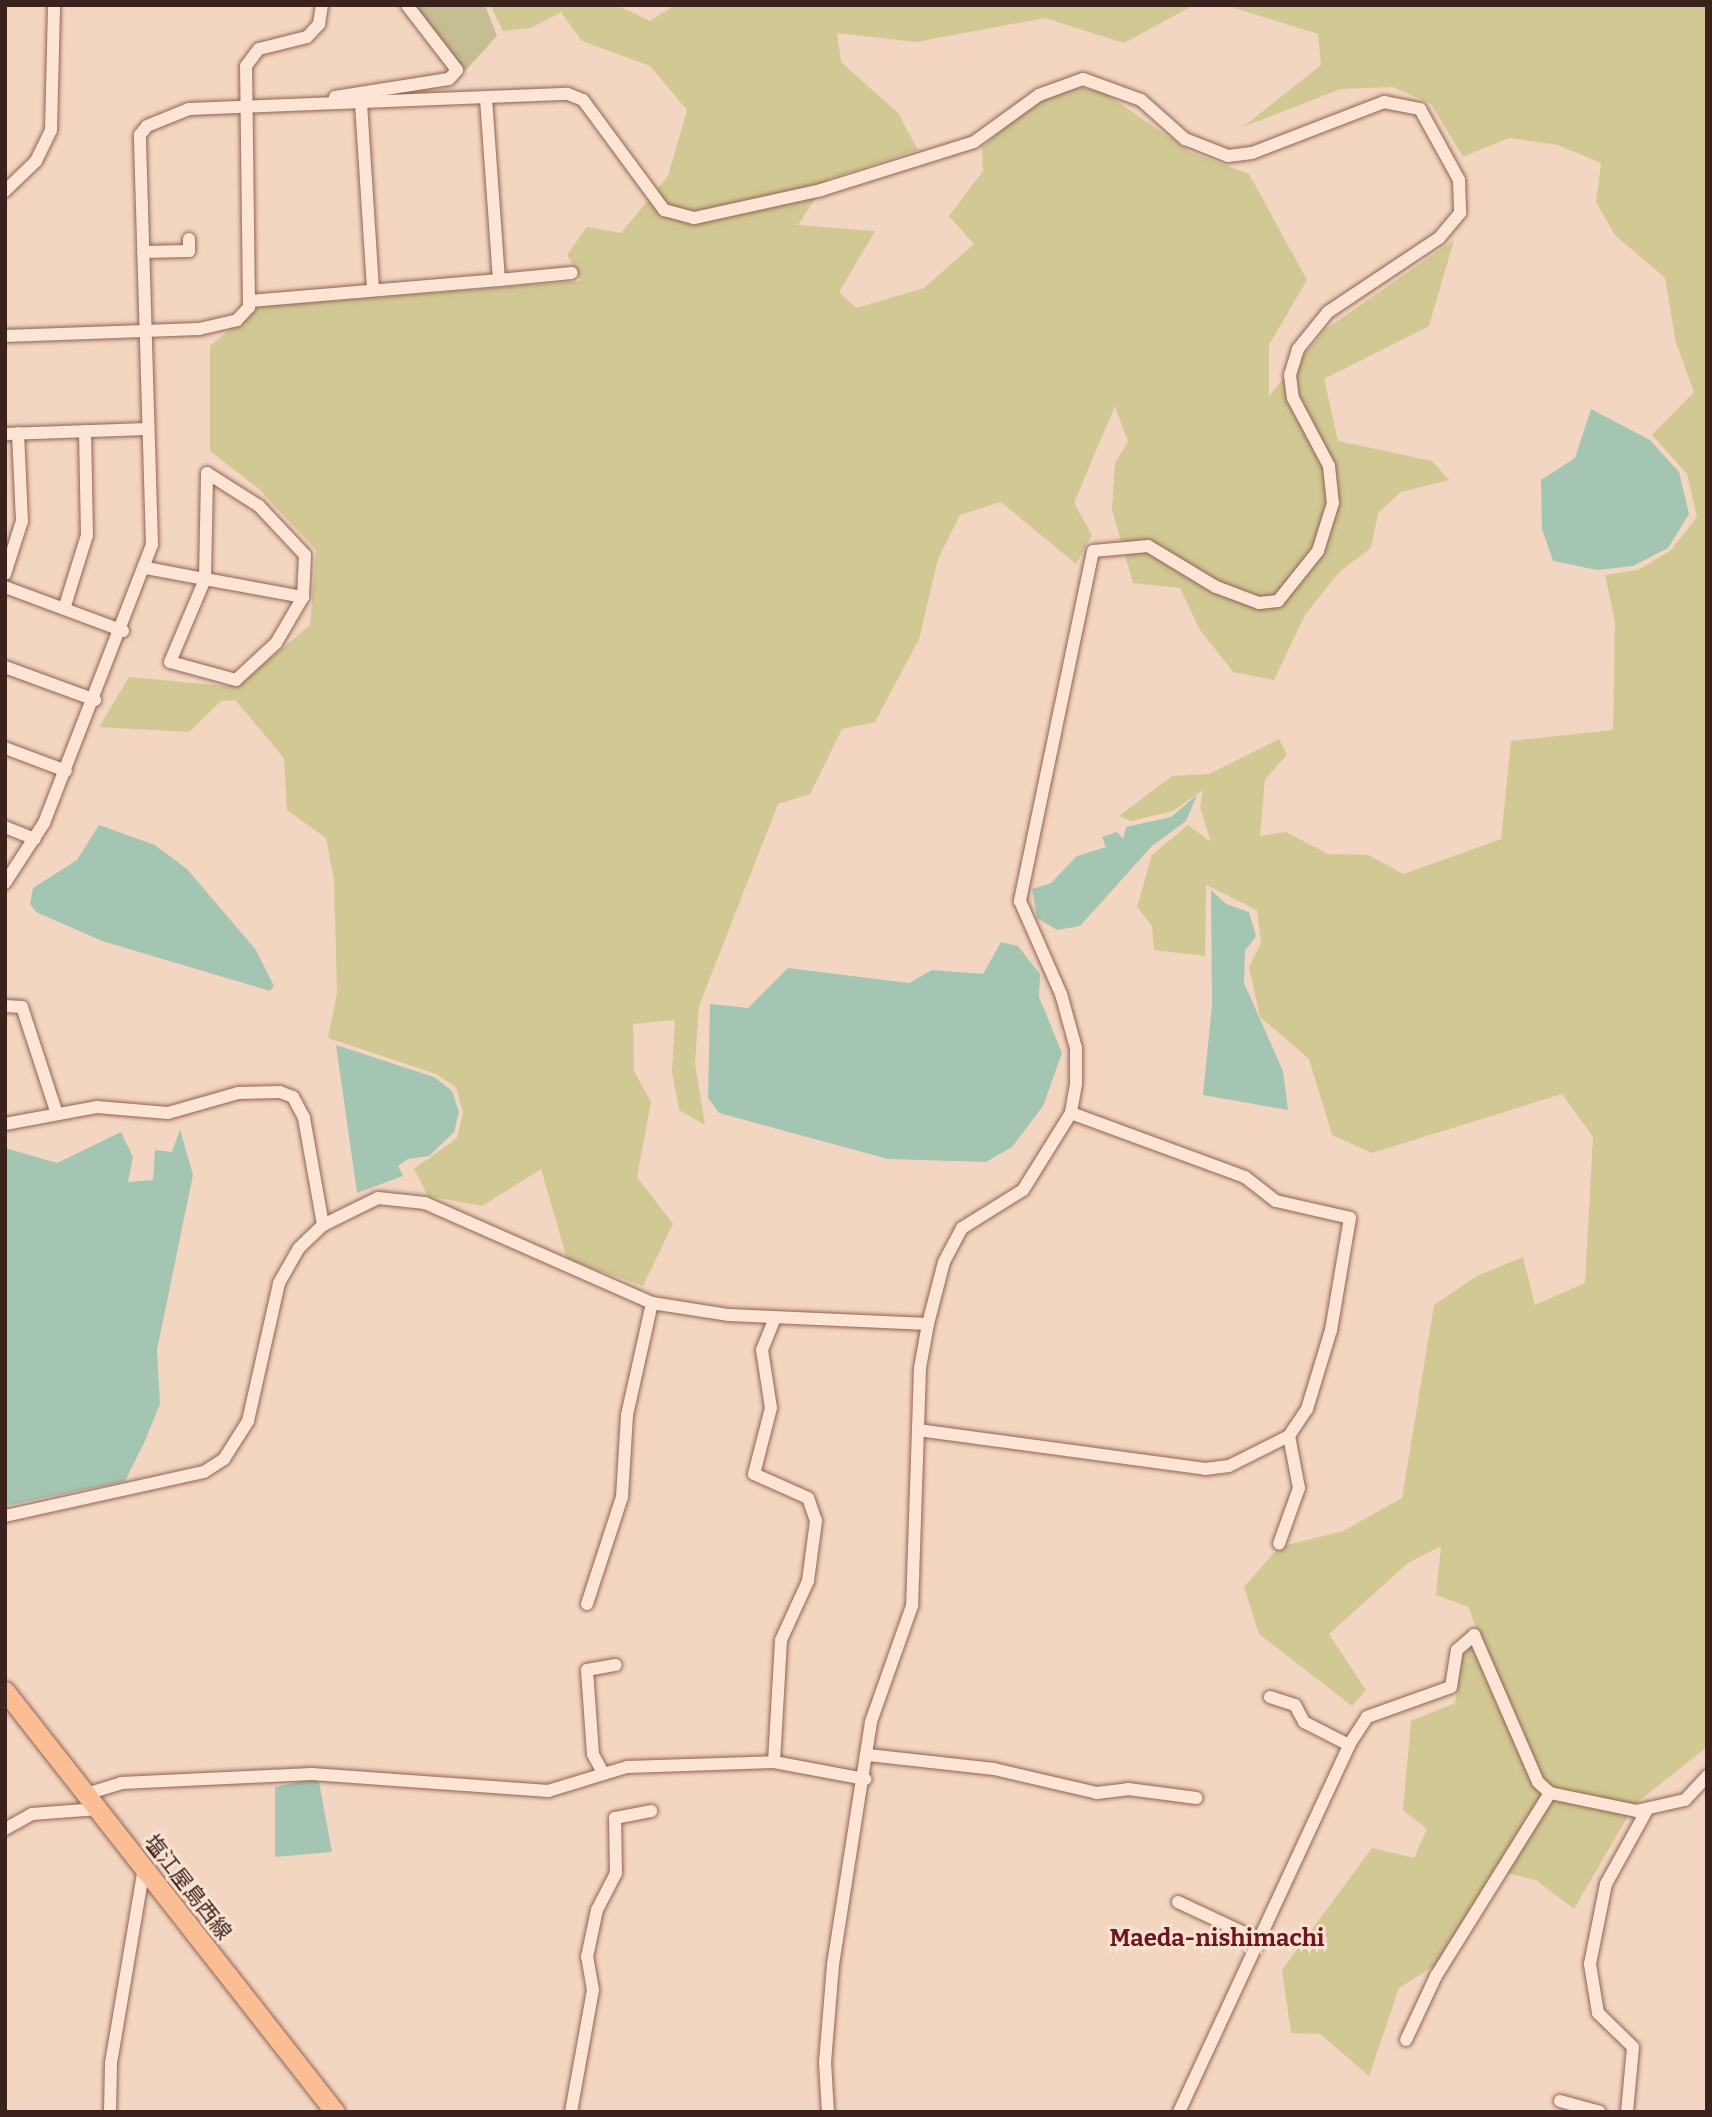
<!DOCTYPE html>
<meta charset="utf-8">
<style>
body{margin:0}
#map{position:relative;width:1712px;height:2117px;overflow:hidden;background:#f3d6c1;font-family:Bitter,"Noto Sans JP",serif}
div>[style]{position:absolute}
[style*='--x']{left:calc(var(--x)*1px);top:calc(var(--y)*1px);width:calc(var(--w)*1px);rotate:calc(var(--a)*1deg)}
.green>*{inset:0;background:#d2c893}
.cemetery>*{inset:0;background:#c6be93}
.water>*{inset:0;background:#a4c5b2}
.roads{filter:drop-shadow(0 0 2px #8f6456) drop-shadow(0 0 2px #8f6456)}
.minor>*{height:12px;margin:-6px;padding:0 6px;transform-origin:6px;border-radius:6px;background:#fce5d5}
.primary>*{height:19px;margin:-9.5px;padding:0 9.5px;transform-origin:9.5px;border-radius:9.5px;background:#fabd94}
span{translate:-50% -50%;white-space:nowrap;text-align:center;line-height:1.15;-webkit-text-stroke:6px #f9e2d1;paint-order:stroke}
.street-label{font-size:21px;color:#3c221c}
.quarter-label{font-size:24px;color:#6e161d;font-weight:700}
.frame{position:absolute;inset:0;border:7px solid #3c221c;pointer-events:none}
</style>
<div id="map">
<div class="green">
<i style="clip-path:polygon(490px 5px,617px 5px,650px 21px,675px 5px,1194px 5px,1124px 43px,1045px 18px,916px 42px,837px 33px,841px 62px,898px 113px,918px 150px,828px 179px,798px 225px,875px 231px,839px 292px,856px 308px,924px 288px,974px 244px,949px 216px,983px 171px,982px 147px,1043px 95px,1074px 86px,1105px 93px,1190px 152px,1249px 174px,1307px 280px,1269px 345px,1269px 396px,1326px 329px,1454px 240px,1429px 326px,1324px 379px,1338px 441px,1432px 461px,1449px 480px,1401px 492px,1378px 513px,1371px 548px,1340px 571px,1305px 615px,1274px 680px,1233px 672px,1200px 630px,1180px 588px,1133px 583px,1112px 510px,1115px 463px,1128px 442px,1115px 406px,1074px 503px,1092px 535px,1076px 564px,1001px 502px,960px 515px,938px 559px,919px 639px,875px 722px,842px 729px,810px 794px,778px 804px,699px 1006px,695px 1063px,705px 1125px,679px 1110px,672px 1072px,675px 1020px,633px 1024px,634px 1071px,651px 1102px,637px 1177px,673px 1224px,643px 1286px,567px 1259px,541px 1169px,482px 1206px,428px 1196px,414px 1169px,457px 1138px,463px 1113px,456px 1087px,436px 1074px,328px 1038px,337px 993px,334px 880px,326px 838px,287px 810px,284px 758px,235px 700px,221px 701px,189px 732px,99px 727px,129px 677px,237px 687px,310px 625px,316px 550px,258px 488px,210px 451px,210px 346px,256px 307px,581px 281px,567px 255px,587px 227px,621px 233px,668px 176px,687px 110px,650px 66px,582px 41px,561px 12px,531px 28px,503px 31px)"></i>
<i style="clip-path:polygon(1225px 5px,1707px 5px,1707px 1747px,1635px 1804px,1574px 1909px,1536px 1880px,1494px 1870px,1437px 1964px,1399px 1988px,1369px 2076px,1320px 2034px,1291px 2033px,1282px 1970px,1372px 1848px,1414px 1858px,1427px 1829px,1403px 1810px,1411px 1721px,1455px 1703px,1462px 1657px,1476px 1629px,1469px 1607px,1436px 1595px,1441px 1546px,1408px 1563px,1329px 1634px,1366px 1690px,1352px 1706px,1259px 1634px,1244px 1587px,1279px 1547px,1343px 1531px,1402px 1498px,1434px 1305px,1477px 1276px,1523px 1257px,1535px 1305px,1585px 1283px,1593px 1137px,1562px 1094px,1372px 1153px,1332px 1135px,1309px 1059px,1260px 1017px,1249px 967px,1261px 943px,1257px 910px,1206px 885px,1205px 956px,1154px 950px,1152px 926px,1137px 907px,1152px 855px,1188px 825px,1211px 842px,1200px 807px,1203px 790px,1173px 811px,1131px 821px,1119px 816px,1172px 776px,1209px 774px,1279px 739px,1287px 755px,1265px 779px,1260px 836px,1286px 832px,1328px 854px,1368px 855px,1404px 874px,1501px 839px,1511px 741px,1613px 730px,1615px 622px,1605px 575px,1638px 570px,1671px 550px,1697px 517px,1687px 474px,1652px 435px,1694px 392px,1676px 343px,1665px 278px,1615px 235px,1596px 202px,1601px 163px,1558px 145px,1509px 138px,1463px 157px,1431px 104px,1393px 87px,1341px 89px,1243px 127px,1321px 65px,1318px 34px)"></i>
</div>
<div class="cemetery">
<i style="clip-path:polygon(412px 5px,485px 5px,497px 36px,465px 71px)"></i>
</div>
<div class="water">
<i style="clip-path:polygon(1591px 409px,1650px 440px,1679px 472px,1689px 514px,1668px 548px,1633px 566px,1597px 570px,1553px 561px,1542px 529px,1541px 480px,1575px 458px)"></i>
<i style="clip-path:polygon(1197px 795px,1186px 821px,1152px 846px,1080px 926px,1057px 930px,1037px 918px,1032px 889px,1051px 883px,1077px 856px,1106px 847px,1102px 837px,1117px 832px,1123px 839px,1126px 827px,1171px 817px)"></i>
<i style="clip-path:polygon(99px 825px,155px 845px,187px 869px,256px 950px,274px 986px,270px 991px,102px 941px,36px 912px,30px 904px,33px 888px,77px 860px)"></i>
<i style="clip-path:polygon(1211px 890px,1226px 904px,1249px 912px,1256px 936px,1245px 951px,1244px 983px,1283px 1071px,1288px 1110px,1203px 1095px,1212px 1005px)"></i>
<i style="clip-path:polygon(1001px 942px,1018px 946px,1040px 974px,1039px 997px,1062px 1053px,1043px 1106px,1012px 1147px,986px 1162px,888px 1159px,719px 1113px,708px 1098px,710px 1004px,748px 1008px,788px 968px,909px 983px,932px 970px,983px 974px)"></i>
<i style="clip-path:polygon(336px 1045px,434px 1077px,452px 1091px,459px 1112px,454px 1132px,429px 1156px,408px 1159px,398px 1166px,403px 1176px,357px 1193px)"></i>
<i style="clip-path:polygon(180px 1129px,193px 1175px,157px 1350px,160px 1404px,145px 1441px,125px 1481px,5px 1506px,5px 1148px,57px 1163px,121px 1132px,133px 1157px,128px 1182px,153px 1180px,155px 1150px,172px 1152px)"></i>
<i style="clip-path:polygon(313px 1779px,319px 1782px,332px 1852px,275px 1857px,275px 1787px)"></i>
</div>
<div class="roads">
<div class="minor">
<i style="--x:335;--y:97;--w:115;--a:-9"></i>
<i style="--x:449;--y:79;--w:12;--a:-48"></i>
<i style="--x:457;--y:70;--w:82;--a:-127.6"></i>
<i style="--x:361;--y:103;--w:185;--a:86.3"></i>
<i style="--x:5;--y:191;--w:43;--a:-44.1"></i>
<i style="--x:36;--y:161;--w:34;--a:-64"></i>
<i style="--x:51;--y:130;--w:125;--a:-88.6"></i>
<i style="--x:143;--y:252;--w:46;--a:-1.2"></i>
<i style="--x:189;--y:251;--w:12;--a:-90"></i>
<i style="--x:499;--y:280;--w:73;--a:-5.5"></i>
<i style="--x:250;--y:301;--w:250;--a:-4.8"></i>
<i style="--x:499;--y:280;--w:182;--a:-94.1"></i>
<i style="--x:5;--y:336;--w:194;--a:-2.1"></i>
<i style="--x:199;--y:329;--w:39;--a:-13"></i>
<i style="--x:237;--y:320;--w:18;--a:-47"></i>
<i style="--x:249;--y:307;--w:241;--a:-90.7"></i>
<i style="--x:246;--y:66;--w:21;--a:-53"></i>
<i style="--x:259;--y:49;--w:49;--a:-14"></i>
<i style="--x:307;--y:37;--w:18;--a:-47"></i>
<i style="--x:319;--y:24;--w:19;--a:-81"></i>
<i style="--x:5;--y:434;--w:143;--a:-2"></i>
<i style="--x:146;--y:568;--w:60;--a:10.6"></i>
<i style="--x:205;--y:579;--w:100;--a:10.4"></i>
<i style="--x:303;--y:597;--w:53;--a:120.4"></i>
<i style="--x:276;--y:643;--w:54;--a:137.2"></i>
<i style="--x:236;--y:680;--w:68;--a:-164.7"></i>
<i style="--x:170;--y:662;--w:90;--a:-67.1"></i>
<i style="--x:205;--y:579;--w:106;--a:-88.9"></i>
<i style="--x:207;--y:473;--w:62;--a:32.4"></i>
<i style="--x:259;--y:506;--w:67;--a:46.8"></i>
<i style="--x:305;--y:555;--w:42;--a:92.7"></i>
<i style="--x:5;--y:574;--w:56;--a:-72.2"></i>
<i style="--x:22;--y:521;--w:88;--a:-92.6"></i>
<i style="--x:5;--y:587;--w:126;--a:20.4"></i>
<i style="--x:64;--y:609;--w:77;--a:-72.7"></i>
<i style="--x:87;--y:535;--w:104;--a:-91.1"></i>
<i style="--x:5;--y:667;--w:96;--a:20.1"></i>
<i style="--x:5;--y:748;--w:65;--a:20.7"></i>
<i style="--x:5;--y:827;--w:32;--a:22"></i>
<i style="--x:5;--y:883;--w:72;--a:-57"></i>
<i style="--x:44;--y:823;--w:298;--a:-68.8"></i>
<i style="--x:152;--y:545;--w:410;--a:-91.7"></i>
<i style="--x:140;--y:135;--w:11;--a:-52"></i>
<i style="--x:147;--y:126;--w:45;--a:-22"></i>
<i style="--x:189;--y:109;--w:379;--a:-2.3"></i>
<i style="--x:568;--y:94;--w:16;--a:22"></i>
<i style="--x:583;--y:100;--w:137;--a:53.6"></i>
<i style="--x:664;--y:210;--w:31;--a:15"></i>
<i style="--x:694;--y:218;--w:130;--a:-12.4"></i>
<i style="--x:821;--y:190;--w:160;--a:-17.4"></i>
<i style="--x:974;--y:142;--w:80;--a:-35.9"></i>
<i style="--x:1039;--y:95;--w:47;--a:-20"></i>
<i style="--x:1083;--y:79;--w:62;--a:19.9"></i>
<i style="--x:1141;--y:100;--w:59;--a:41.6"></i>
<i style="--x:1185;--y:139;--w:46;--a:21.6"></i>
<i style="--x:1228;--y:156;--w:24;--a:-7"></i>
<i style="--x:1252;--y:153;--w:142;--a:-21.1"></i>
<i style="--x:1384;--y:102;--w:37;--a:11"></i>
<i style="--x:1420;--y:109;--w:81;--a:61.2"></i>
<i style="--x:1459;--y:180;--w:33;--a:88"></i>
<i style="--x:1460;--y:213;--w:33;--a:130"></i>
<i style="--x:1439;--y:238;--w:133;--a:146.3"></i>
<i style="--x:1328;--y:312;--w:48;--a:129"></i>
<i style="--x:1298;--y:349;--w:27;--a:107"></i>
<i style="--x:1290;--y:375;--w:23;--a:83"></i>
<i style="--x:1293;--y:398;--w:77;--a:62.1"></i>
<i style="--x:1329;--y:466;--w:37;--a:84"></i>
<i style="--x:1333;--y:503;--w:50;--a:107.4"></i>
<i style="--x:1318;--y:551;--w:64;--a:128.7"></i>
<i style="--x:1278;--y:601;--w:19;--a:174"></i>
<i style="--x:1259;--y:603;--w:46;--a:-159.6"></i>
<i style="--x:1216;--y:587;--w:79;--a:-148.9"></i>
<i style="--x:1148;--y:546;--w:55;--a:174.8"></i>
<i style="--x:1093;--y:551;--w:358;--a:101.8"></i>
<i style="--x:1020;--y:901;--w:102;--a:66.2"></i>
<i style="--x:1061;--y:994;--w:56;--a:74.5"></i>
<i style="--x:1076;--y:1048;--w:36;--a:90"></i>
<i style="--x:1076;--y:1084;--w:29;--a:100"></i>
<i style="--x:1071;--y:1113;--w:91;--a:121.9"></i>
<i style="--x:1023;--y:1190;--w:72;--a:148.1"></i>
<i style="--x:962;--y:1228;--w:38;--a:118"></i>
<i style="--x:944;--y:1262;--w:64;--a:104.5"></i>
<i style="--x:928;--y:1324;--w:45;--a:100.3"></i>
<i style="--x:920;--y:1368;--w:238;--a:91.9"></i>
<i style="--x:912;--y:1606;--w:123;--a:109.5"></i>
<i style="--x:871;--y:1722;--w:246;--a:98.9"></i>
<i style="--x:833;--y:1965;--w:97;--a:94.7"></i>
<i style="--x:825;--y:2062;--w:50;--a:86.6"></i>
<i style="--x:5;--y:1006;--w:17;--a:3"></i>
<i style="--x:22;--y:1007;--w:109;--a:71.9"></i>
<i style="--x:1071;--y:1113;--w:185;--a:20.2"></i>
<i style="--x:1245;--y:1177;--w:39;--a:38"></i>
<i style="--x:1276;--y:1201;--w:76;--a:12.9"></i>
<i style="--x:1350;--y:1218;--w:114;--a:99.6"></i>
<i style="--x:1331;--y:1330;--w:83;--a:106.9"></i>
<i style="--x:1307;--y:1409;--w:32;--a:124"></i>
<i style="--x:1289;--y:1436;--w:53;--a:79.1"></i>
<i style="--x:1299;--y:1488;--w:59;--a:109.7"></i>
<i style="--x:5;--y:1124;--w:94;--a:-10.5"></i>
<i style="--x:97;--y:1107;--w:71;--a:4.8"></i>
<i style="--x:168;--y:1113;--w:73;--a:-15.9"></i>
<i style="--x:238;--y:1093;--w:42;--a:-1.4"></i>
<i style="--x:280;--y:1092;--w:14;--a:21"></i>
<i style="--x:293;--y:1097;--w:24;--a:62"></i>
<i style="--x:304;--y:1118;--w:109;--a:79.9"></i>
<i style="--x:918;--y:1430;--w:290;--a:7.7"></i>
<i style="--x:1205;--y:1469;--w:24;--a:-7"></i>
<i style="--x:1229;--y:1466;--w:67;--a:-26.6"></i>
<i style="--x:5;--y:1516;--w:204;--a:-12.5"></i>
<i style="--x:204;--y:1472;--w:24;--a:-33"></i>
<i style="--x:224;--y:1459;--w:45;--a:-57.7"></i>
<i style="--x:248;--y:1421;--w:141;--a:-77.3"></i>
<i style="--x:279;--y:1283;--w:40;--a:-60.3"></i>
<i style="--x:299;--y:1248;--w:33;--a:-44"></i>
<i style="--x:323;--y:1225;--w:61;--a:-26.1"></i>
<i style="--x:378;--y:1198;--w:47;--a:6.1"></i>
<i style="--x:425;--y:1203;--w:248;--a:23.8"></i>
<i style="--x:652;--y:1303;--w:78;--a:8.9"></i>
<i style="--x:729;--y:1315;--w:199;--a:2.6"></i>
<i style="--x:587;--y:1604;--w:113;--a:-71.9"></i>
<i style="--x:622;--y:1497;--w:82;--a:-86.5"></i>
<i style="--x:627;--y:1415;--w:115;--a:-77.4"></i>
<i style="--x:1270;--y:1697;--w:26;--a:18"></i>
<i style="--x:1295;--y:1705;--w:19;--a:62"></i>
<i style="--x:1304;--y:1722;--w:51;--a:27.1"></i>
<i style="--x:868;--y:1755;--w:127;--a:6.3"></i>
<i style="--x:994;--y:1769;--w:106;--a:13.1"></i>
<i style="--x:1097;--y:1793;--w:31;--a:-7"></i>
<i style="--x:1128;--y:1789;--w:69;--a:7.5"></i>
<i style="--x:774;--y:1762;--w:122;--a:-86.7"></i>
<i style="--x:781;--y:1640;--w:65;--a:-65.4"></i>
<i style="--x:808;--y:1581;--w:61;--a:-82.4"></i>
<i style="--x:816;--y:1521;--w:24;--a:-109"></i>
<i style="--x:808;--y:1498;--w:59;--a:-156"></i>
<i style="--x:754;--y:1474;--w:68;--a:-75.6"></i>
<i style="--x:771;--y:1408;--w:59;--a:-98.8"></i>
<i style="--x:762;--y:1350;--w:35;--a:-68"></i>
<i style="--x:603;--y:1773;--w:21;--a:-118"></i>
<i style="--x:593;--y:1754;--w:84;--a:-94.1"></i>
<i style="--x:587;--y:1670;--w:29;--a:-10"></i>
<i style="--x:86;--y:1794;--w:37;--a:-17"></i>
<i style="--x:121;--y:1783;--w:191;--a:-2.7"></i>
<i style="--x:312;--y:1774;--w:237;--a:4.1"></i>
<i style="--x:548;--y:1791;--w:83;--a:-16.9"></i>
<i style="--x:627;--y:1767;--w:147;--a:-1.9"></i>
<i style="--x:774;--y:1762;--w:93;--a:10.6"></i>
<i style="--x:5;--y:1829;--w:31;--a:-29"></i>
<i style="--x:32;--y:1814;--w:66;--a:-4.3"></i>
<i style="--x:1178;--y:1902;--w:87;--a:25.1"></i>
<i style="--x:1406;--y:2040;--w:71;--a:-64.9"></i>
<i style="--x:1436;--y:1976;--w:216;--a:-58.1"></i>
<i style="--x:1560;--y:2101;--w:41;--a:15.4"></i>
<i style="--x:110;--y:2112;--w:49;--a:-88.8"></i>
<i style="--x:111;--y:2063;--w:199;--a:-80.4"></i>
<i style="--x:571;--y:2112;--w:124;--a:-79.8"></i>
<i style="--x:593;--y:1990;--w:34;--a:-100"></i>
<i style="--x:587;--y:1957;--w:48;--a:-78"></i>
<i style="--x:597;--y:1910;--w:42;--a:-62.8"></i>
<i style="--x:616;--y:1873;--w:55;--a:-91"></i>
<i style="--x:615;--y:1818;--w:37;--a:-11"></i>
<i style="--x:1179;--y:2112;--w:404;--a:-65.1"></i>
<i style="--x:1349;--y:1745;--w:33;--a:-57"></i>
<i style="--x:1367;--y:1717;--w:89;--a:-19.7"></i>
<i style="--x:1451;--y:1687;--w:37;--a:-81"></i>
<i style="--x:1457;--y:1650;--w:23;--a:-41"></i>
<i style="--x:1474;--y:1635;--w:160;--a:66.5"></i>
<i style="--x:1538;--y:1782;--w:16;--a:43"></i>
<i style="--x:1550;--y:1793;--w:88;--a:11.8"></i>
<i style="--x:1636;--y:1811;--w:50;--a:-12.7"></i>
<i style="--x:1685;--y:1800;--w:33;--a:-47"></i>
<i style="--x:1627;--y:2112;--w:65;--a:-84.7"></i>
<i style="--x:1633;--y:2047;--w:49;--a:-135.8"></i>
<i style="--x:1598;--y:2013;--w:50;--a:-99.3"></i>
<i style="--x:1590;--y:1964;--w:82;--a:-78.7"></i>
<i style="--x:1606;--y:1884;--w:85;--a:-61"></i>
</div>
<div class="primary">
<i style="--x:5;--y:1691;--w:535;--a:51.91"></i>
</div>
</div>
<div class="street-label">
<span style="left:188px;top:1887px;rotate:52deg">塩江屋島西線</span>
</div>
<div class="quarter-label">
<span style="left:1217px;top:1939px">Maeda-nishimachi</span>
</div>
<div class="frame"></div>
</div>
